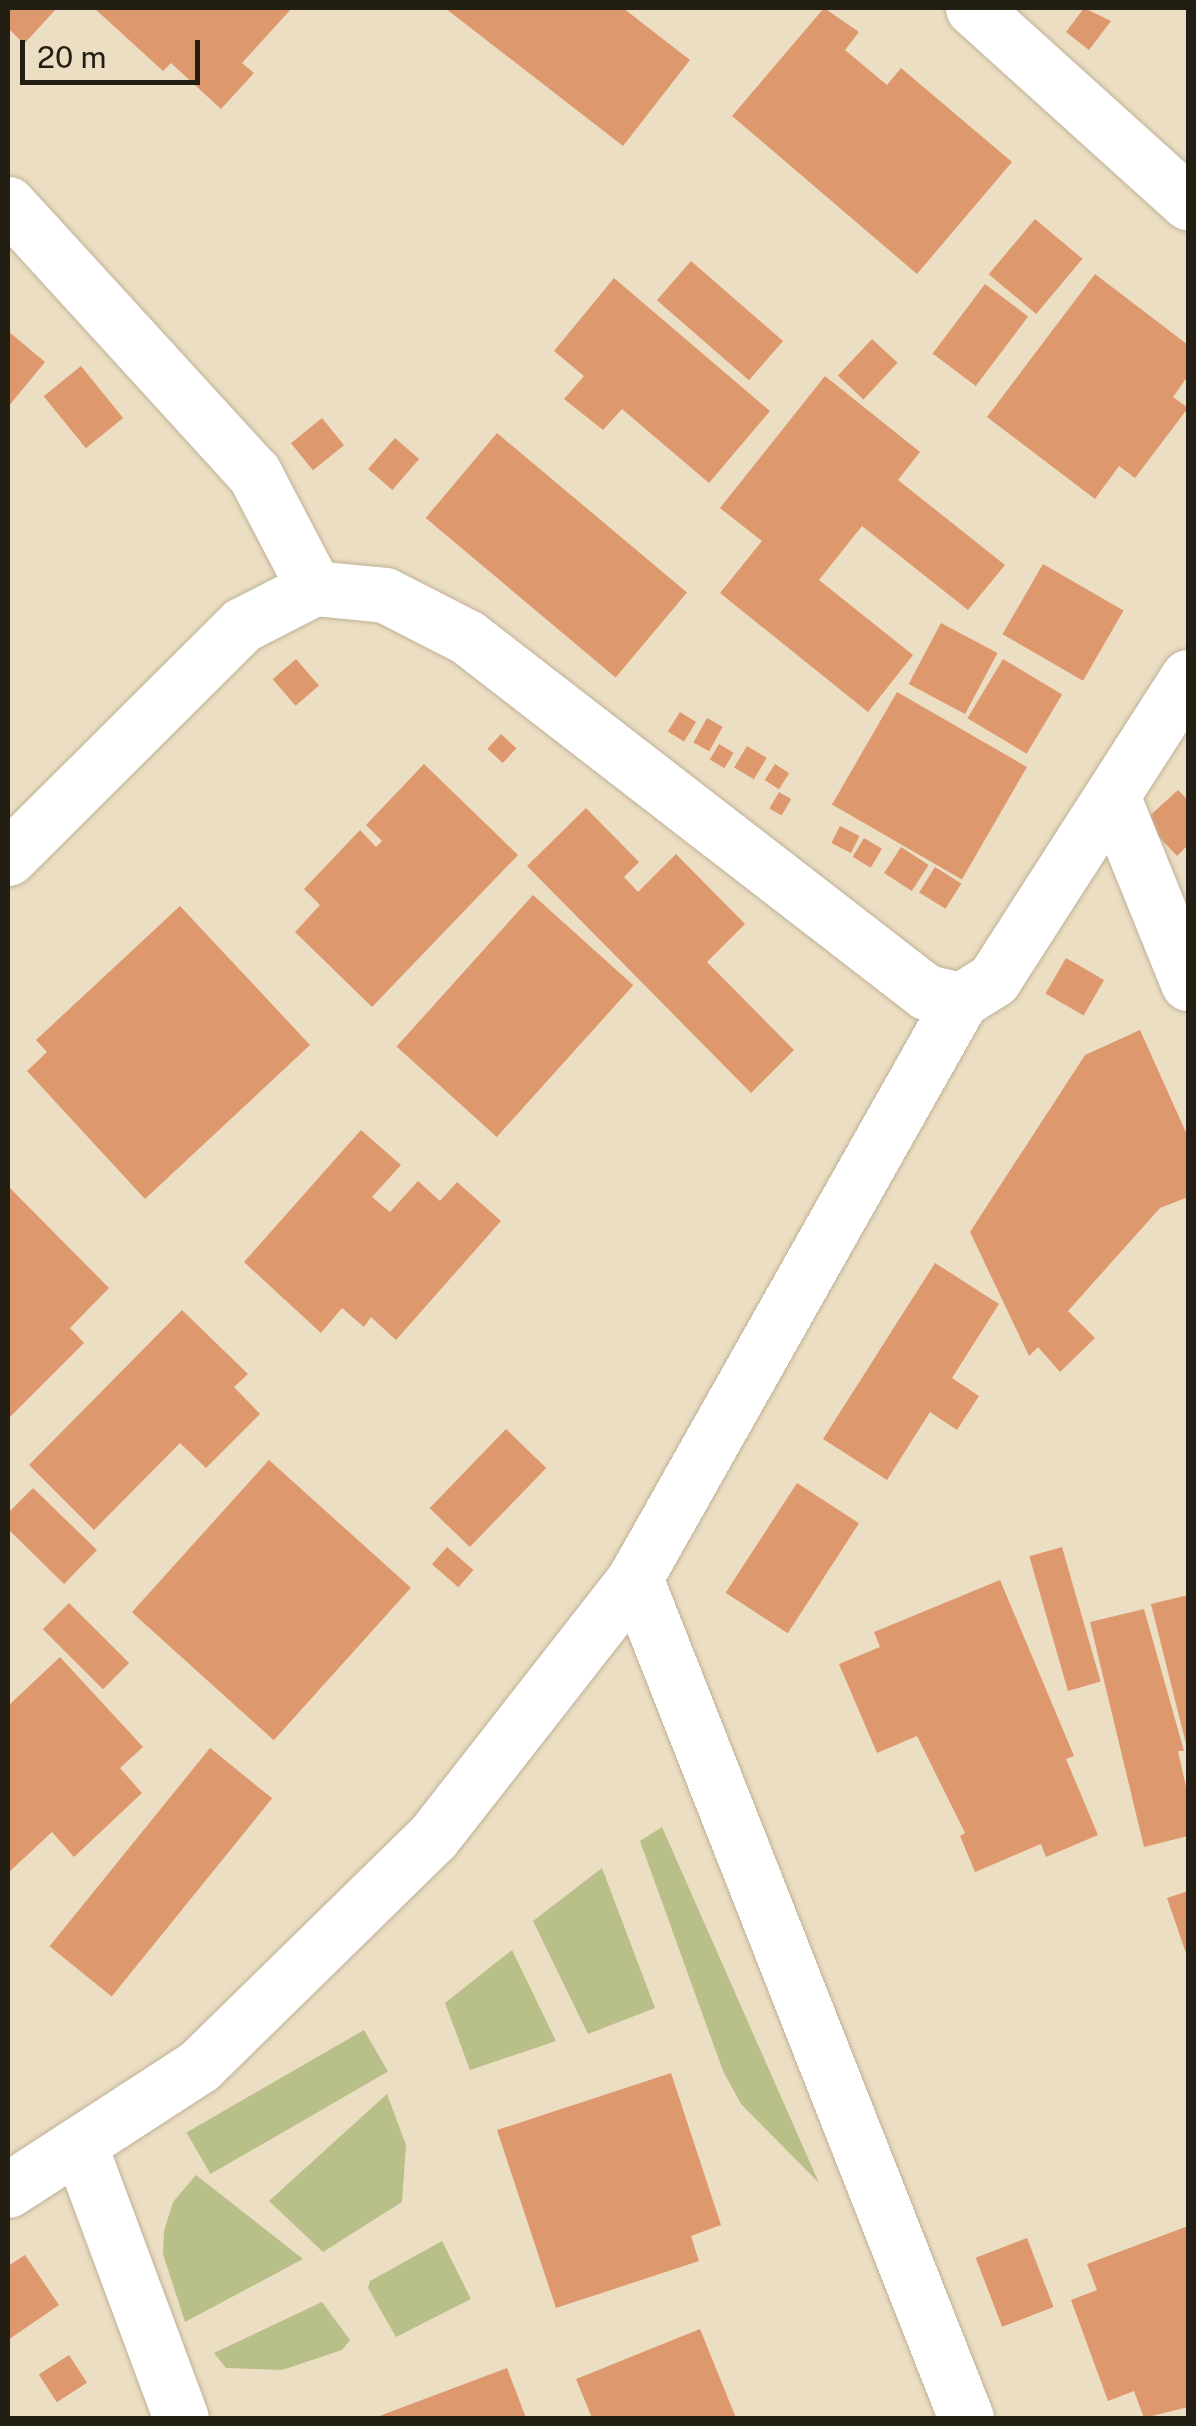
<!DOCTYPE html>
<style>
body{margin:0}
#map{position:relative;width:1196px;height:2426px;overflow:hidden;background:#ecdec3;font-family:"Public Sans",sans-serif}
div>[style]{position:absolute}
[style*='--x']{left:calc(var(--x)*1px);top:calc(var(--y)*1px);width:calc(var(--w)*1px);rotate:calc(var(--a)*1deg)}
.green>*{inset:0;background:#b9bf88;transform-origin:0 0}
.building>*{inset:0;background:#de986e;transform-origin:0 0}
.roads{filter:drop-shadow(0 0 2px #beb197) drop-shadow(0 0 2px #beb197)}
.minor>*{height:55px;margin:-27.5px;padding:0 27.5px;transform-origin:27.5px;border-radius:27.5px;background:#fff}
span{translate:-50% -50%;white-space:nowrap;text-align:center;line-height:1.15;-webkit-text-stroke:10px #ecdec3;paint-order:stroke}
.frame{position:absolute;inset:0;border:10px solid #231e14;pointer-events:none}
.scale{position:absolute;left:20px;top:40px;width:180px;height:45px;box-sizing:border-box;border:5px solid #231e14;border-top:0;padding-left:12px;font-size:30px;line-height:35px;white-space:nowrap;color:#231e14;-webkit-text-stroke:8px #ecdec3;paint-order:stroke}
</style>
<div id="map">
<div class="green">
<i style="clip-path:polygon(662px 1827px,819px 2183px,741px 2104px,723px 2071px,640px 1841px)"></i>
<i style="clip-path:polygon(602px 1868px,655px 2008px,588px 2034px,533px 1921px)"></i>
<i style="clip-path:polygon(512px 1950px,556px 2041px,470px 2070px,445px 2003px)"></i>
<i style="left:364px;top:2030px;width:48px;height:205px;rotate:60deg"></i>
<i style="clip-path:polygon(387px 2094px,406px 2145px,402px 2202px,323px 2252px,269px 2201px)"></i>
<i style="clip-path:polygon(196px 2175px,303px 2259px,185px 2322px,163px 2254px,164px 2231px,173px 2202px)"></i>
<i style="clip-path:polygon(442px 2241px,471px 2299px,396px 2337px,368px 2288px,370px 2281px)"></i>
<i style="clip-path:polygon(322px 2302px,350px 2340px,342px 2350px,282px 2370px,226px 2368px,214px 2353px)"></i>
</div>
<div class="building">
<i style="clip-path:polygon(8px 8px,57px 8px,24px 44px,8px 28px)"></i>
<i style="clip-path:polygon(94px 8px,292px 8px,242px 63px,254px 73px,221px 109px,171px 63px,163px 71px)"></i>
<i style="clip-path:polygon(445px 8px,623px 8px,690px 60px,623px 146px)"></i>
<i style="clip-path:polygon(824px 8px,859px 32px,845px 50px,887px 85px,901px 68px,1012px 162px,917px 274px,732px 116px)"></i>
<i style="clip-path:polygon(1084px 8px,1111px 21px,1089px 50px,1066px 32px)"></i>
<i style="left:1035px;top:219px;width:62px;height:72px;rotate:40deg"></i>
<i style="left:691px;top:261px;width:122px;height:52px;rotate:41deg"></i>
<i style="clip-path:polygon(1095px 274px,1188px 345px,1188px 376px,1173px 397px,1188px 408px,1135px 478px,1119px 466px,1095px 499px,987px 417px)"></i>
<i style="clip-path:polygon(614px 278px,770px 411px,709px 483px,622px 409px,603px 430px,564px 399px,584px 376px,554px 351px)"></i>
<i style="left:985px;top:284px;width:54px;height:87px;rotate:37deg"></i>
<i style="clip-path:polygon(8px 331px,45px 362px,8px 407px)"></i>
<i style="left:872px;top:339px;width:35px;height:50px;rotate:43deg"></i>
<i style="left:81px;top:366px;width:67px;height:48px;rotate:51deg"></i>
<i style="clip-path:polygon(825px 376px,920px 452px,898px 480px,1005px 565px,968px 610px,862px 526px,819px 580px,913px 655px,868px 712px,720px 593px,762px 541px,720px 508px)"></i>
<i style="left:322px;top:418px;width:35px;height:40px;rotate:51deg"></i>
<i style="left:497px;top:433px;width:248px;height:111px;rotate:40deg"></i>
<i style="left:395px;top:438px;width:32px;height:41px;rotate:41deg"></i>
<i style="left:1043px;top:564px;width:93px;height:81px;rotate:30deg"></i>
<i style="left:941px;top:623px;width:64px;height:69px;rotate:28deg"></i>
<i style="left:296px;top:659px;width:35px;height:31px;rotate:49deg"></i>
<i style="left:1003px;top:659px;width:69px;height:69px;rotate:31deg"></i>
<i style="left:897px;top:692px;width:150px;height:130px;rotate:30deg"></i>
<i style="left:680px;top:712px;width:19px;height:23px;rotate:32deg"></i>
<i style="left:707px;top:718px;width:18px;height:28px;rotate:29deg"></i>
<i style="left:501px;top:734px;width:21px;height:20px;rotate:43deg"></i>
<i style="left:719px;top:744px;width:17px;height:18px;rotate:31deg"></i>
<i style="left:747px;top:746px;width:23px;height:25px;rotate:31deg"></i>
<i style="clip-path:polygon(424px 764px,518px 855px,372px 1007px,295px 932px,320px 905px,304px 889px,360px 830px,376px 847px,382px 841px,366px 825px)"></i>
<i style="left:775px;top:764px;width:17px;height:19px;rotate:33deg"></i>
<i style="clip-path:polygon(1178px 790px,1188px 800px,1188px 845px,1177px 856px,1144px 821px)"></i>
<i style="left:779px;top:792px;width:14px;height:19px;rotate:30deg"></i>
<i style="clip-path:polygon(586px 808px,639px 862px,624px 877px,638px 892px,676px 854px,745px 924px,707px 962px,794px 1050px,751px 1093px,527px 866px)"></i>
<i style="left:840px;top:826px;width:22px;height:19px;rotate:27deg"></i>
<i style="left:864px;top:838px;width:21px;height:22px;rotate:31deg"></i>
<i style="left:901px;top:847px;width:33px;height:31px;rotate:33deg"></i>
<i style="left:935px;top:867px;width:31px;height:30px;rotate:32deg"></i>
<i style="left:533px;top:895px;width:135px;height:204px;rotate:42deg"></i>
<i style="clip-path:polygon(180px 906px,310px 1045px,145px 1199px,27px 1071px,47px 1052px,36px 1040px)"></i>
<i style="left:1066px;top:958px;width:44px;height:41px;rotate:30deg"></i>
<i style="clip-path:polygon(1140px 1030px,1188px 1137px,1188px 1197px,1160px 1208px,1068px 1311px,1095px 1338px,1060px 1372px,1038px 1347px,1029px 1356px,970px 1232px,1085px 1055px)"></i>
<i style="clip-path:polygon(361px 1130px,401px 1165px,372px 1197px,390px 1212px,418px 1181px,440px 1201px,457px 1182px,501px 1221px,396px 1340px,371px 1317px,364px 1327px,342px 1308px,321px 1333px,244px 1262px)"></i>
<i style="clip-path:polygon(8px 1186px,109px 1288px,70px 1328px,84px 1343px,8px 1419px)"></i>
<i style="clip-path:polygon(935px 1263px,999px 1304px,952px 1378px,979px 1396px,957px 1430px,930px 1412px,887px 1480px,823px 1439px)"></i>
<i style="clip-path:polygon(182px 1310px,248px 1374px,234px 1387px,260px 1414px,206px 1468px,180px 1443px,94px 1530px,29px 1465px)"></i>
<i style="left:506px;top:1429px;width:56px;height:110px;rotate:44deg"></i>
<i style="left:269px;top:1460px;width:191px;height:205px;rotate:42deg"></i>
<i style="left:797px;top:1483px;width:74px;height:131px;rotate:33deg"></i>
<i style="clip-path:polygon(33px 1488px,97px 1550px,64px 1584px,8px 1529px,8px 1513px)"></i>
<i style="left:447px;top:1547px;width:35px;height:23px;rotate:41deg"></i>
<i style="left:1062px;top:1547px;width:140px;height:34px;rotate:74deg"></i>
<i style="clip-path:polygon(1000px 1580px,1074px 1756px,1066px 1759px,1098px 1835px,1046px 1857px,1041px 1844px,975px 1872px,960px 1836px,965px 1833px,917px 1736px,877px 1753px,839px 1664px,880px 1647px,874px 1632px)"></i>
<i style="clip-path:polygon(1188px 1595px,1188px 1747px,1187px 1748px,1151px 1604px)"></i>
<i style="left:69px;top:1603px;width:85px;height:37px;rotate:45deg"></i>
<i style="clip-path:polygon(1144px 1609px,1184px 1751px,1178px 1751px,1188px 1796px,1188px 1836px,1144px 1847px,1090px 1622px)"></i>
<i style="clip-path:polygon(60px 1657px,143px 1747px,120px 1768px,142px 1793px,74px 1857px,52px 1832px,8px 1873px,8px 1706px)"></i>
<i style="left:210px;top:1748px;width:80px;height:255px;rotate:39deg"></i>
<i style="clip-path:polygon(1188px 1891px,1188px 1959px,1167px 1898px)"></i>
<i style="clip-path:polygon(671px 2073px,721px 2225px,691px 2236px,699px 2261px,556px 2308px,497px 2130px)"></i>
<i style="clip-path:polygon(1188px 2226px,1188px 2407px,1144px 2418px,1134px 2391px,1108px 2401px,1071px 2300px,1097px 2290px,1087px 2264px)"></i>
<i style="left:1027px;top:2238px;width:74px;height:55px;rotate:69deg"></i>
<i style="clip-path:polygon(25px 2255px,59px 2305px,8px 2340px,8px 2266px)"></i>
<i style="clip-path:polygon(700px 2329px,736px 2418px,592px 2418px,576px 2379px)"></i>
<i style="left:69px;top:2355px;width:33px;height:36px;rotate:57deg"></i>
<i style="clip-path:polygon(507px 2368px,526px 2418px,374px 2418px)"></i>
</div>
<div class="roads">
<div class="minor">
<i style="--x:973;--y:8;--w:290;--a:42.1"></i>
<i style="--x:8;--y:204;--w:365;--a:47.6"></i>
<i style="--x:254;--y:473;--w:130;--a:62.4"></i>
<i style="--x:1113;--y:798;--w:200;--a:67.9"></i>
<i style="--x:8;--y:858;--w:330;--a:-44.9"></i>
<i style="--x:242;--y:625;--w:81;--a:-27.2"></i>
<i style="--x:314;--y:588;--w:71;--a:5.6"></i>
<i style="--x:385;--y:595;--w:92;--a:27.1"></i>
<i style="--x:467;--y:637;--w:580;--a:37.72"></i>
<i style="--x:926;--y:992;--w:36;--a:13"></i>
<i style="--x:961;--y:1000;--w:39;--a:-32"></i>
<i style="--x:994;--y:979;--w:359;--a:-57.3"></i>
<i style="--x:635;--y:1578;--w:903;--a:68.49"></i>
<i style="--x:79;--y:2144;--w:292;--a:69.6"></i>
<i style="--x:8;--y:2190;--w:228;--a:-33"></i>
<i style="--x:199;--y:2066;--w:327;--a:-44.4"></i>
<i style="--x:433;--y:1837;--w:328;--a:-52"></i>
<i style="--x:635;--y:1578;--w:664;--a:-60.58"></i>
</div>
</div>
<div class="frame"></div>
<div class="scale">20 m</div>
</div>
